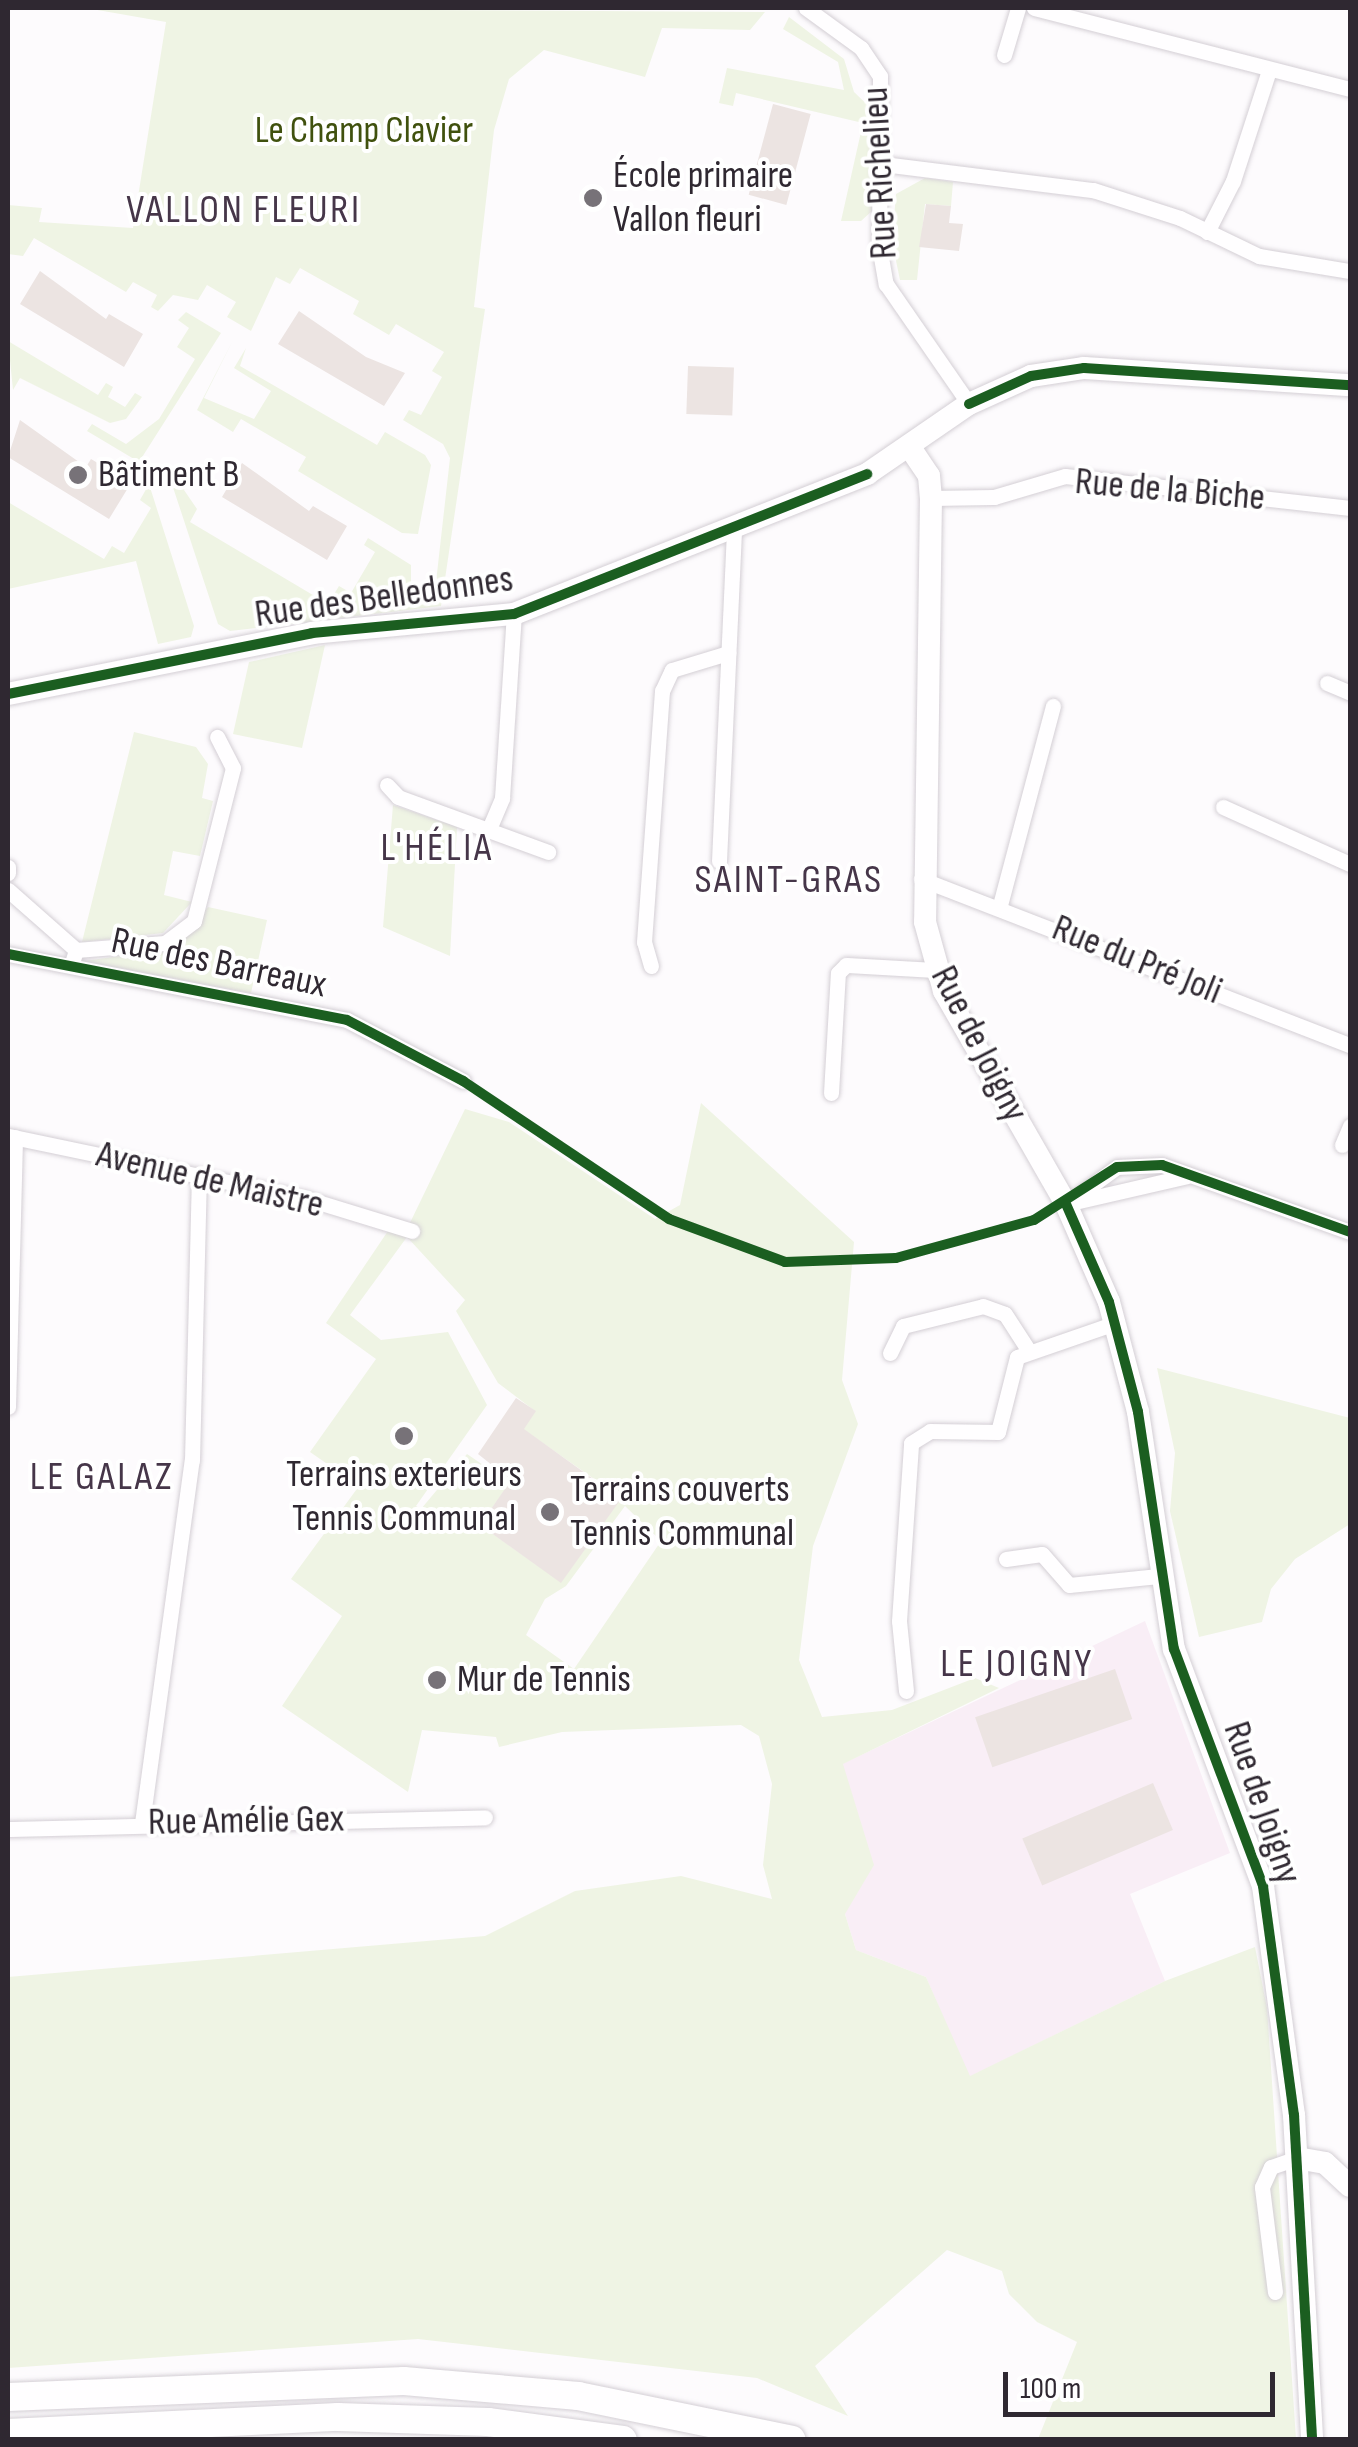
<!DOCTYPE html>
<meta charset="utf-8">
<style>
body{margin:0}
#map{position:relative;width:1358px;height:2447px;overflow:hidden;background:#fdfbfd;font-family:"Sofia Sans Condensed",sans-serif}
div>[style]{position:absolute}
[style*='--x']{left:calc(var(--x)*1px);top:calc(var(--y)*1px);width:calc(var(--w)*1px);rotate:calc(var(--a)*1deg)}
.industrial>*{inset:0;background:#f9eef6}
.green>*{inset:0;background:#eff4e4}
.building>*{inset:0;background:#ece4e2;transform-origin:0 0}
.roads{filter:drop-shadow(0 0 2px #d4cfd5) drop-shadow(0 0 2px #d4cfd5)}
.street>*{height:15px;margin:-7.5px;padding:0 7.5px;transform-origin:7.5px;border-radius:7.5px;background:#fffeff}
.secondary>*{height:22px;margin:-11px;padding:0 11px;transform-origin:11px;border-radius:11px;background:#fffeff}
.highway>*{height:28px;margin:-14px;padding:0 14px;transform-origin:14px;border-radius:14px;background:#fffeff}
.cycleway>*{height:10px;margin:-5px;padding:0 5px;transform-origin:5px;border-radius:5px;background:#1b5e20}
.dots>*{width:28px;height:28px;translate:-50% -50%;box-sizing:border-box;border:5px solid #fff;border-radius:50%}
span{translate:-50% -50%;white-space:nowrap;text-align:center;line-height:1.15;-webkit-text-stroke:8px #fff;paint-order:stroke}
.park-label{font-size:38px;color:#40510e}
.street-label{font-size:38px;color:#2f2831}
.poi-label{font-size:38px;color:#2f2831}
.left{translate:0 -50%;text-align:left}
.neighbourhood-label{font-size:40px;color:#463649;letter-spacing:2.5px}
.frame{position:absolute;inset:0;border:10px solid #2f2831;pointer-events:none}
.scale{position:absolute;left:1003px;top:2372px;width:272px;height:45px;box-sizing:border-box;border:5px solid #2f2831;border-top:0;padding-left:12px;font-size:30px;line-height:35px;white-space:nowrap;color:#2f2831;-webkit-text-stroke:8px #fff;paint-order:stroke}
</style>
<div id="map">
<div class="industrial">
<i style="clip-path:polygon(1145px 1621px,1230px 1853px,1130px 1894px,1165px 1981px,969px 2077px,926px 1977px,856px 1950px,845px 1914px,842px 1764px)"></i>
</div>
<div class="green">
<i style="clip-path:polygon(86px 8px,765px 12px,750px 30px,662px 28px,645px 77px,544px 50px,509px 79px,494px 130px,474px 307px,485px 309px,441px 606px,230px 631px,218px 624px,165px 463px,190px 478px,184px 490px,197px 509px,190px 522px,328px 604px,339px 586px,351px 593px,375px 552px,364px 545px,368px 538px,411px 565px,411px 602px,434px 600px,450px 458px,443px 444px,403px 420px,409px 410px,421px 415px,442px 377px,432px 371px,444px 352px,396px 324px,389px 335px,353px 314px,359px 301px,300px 268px,290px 284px,276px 277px,251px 331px,227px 317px,236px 302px,207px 285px,198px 300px,173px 295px,158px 311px,151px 307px,157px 295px,133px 282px,126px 292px,34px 238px,23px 256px,8px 254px,8px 205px,42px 208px,39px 222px,133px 228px,166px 22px)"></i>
<i style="clip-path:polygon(789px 17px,844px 59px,854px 92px,879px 116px,872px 211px,861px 221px,841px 221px,863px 123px,736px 93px,733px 106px,719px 103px,727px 68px,844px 90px,838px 62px,783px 29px)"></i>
<i style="clip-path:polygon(925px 178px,953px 182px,951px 206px,925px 204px,917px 280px,900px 280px,892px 241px,896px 194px)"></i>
<i style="clip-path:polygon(186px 312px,221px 333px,139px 462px,87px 431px,92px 424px,126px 444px,159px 419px,195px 359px,177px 347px,189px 328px,178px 320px)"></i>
<i style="clip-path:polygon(233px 340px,204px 398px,254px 419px,271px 391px,234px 368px,246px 348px,240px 366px,377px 445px,385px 432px,425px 455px,431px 465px,418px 534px,402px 533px,298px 471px,306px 457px,241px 419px,233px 432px,197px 410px)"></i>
<i style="clip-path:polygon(8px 341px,98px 395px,106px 383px,113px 387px,108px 397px,125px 407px,135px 393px,142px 397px,126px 419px,110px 423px,20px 378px,13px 390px)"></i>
<i style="clip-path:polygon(149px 484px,194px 626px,191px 637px,158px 644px,136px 561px,8px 589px,8px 502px,104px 559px,112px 546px,124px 553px,151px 508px,140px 500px)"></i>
<i style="clip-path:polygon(325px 645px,302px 748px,233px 734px,249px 662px)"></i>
<i style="clip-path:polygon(134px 732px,196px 747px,208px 764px,202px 798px,213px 801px,200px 856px,173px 851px,164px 895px,192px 902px,163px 933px,82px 942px)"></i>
<i style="clip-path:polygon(393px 805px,457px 827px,450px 956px,383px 927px)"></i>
<i style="clip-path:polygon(208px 907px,267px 920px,251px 993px,84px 961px,171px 949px)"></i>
<i style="clip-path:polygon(evenodd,701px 1103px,854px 1242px,842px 1380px,858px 1424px,813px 1546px,799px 1660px,822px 1717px,892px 1710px,975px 1678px,999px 1688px,843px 1764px,874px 1865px,845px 1914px,856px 1950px,926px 1977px,970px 2076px,1165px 1981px,1255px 1947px,1267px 2008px,1296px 2439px,1038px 2439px,1077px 2342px,1037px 2322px,1009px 2294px,1002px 2271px,947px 2250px,815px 2366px,848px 2416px,757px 2378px,418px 2339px,8px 2368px,8px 1977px,485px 1936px,575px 1891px,681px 1876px,772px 1899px,763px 1865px,772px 1784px,759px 1736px,741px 1725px,562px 1732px,499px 1747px,496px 1737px,422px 1730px,408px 1792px,282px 1706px,342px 1616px,291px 1579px,359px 1486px,310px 1452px,376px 1359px,326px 1323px,392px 1225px,407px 1229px,465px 1109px,509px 1122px,655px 1219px,680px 1205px,701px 1103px,407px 1237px,465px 1300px,456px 1311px,498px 1383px,535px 1411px,523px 1429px,621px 1498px,561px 1582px,480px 1525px,535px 1447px,519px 1436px,492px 1471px,467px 1454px,421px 1509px,416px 1506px,487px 1405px,448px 1332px,381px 1340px,350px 1315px,407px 1237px,701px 1103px,625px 1506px,661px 1541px,574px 1669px,526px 1635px,545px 1599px,566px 1586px,625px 1506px)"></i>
<i style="clip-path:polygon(1157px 1368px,1350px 1418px,1350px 1524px,1295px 1559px,1271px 1589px,1262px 1622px,1199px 1637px,1170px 1511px,1175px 1453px)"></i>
</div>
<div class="building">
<i style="left:773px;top:104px;width:39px;height:94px;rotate:15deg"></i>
<i style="clip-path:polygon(926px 204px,951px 206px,949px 223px,963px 224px,959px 251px,919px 247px)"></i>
<i style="clip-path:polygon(40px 271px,106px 319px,109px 314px,143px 334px,124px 367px,20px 304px)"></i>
<i style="clip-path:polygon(299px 311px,366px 357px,405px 373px,384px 406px,278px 344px)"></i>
<i style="left:688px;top:366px;width:46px;height:48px;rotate:2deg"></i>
<i style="clip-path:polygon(20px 420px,86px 467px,91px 459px,131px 483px,109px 519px,8px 457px)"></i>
<i style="clip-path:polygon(242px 463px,309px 511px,313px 506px,347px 526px,327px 560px,222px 497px)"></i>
<i style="clip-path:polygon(516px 1398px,536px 1411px,524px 1429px,621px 1499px,561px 1583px,480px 1525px,511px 1480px,478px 1454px)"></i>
<i style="left:1115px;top:1669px;width:53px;height:148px;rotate:71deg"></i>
<i style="left:1153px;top:1783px;width:51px;height:142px;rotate:67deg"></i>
</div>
<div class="roads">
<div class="street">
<i style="--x:806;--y:8;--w:68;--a:36"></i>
<i style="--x:861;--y:48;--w:34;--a:56"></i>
<i style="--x:880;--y:76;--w:170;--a:90.3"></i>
<i style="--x:879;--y:246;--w:39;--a:80"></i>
<i style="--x:886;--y:284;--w:146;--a:55.3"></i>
<i style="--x:1034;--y:8;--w:326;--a:14.4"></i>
<i style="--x:1004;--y:55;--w:49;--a:-73.4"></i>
<i style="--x:883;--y:164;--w:212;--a:7.1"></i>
<i style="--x:1093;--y:190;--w:91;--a:17.8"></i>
<i style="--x:1180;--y:218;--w:88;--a:25.7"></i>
<i style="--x:1259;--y:256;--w:92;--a:9.4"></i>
<i style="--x:1207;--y:232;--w:57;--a:-63"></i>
<i style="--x:1233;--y:181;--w:114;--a:-72"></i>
<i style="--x:931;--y:498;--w:63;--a:-0.9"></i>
<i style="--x:994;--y:497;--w:74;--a:-16.5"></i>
<i style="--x:1065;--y:476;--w:287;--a:6.4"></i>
<i style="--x:1327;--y:683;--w:25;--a:23"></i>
<i style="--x:387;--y:785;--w:16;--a:47"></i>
<i style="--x:398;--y:797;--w:160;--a:20.1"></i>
<i style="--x:1223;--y:807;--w:139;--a:24.2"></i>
<i style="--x:489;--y:829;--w:34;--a:-67"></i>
<i style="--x:502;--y:798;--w:184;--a:-86.3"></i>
<i style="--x:719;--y:861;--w:331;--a:-87.4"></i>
<i style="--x:8;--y:867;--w:6;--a:90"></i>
<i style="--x:921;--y:879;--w:460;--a:21.2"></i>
<i style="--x:8;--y:890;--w:91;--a:41.4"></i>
<i style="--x:1000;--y:905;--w:206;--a:-75.1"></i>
<i style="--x:8;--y:954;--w:345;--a:11"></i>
<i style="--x:347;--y:1020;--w:131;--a:27.7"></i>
<i style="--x:72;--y:963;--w:14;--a:-73"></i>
<i style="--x:76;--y:950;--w:89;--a:-4.5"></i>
<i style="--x:165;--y:943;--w:36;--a:-37"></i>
<i style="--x:194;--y:921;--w:158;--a:-75.7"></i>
<i style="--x:233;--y:768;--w:35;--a:-117"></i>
<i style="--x:651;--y:966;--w:25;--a:-106"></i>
<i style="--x:644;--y:942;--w:252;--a:-85.9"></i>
<i style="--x:662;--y:691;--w:23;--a:-65"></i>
<i style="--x:672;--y:670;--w:59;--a:-16.9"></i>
<i style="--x:831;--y:1093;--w:120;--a:-86.7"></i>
<i style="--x:838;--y:973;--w:11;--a:-45"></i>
<i style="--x:846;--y:965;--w:90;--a:3.2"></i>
<i style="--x:8;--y:1136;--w:303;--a:11.8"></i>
<i style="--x:305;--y:1198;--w:112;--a:17.1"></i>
<i style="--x:1342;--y:1145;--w:21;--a:-67"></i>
<i style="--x:1066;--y:1204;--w:63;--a:-36"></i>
<i style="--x:1117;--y:1167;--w:45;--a:-2.5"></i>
<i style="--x:1162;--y:1165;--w:200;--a:19.6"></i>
<i style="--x:1066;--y:1204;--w:124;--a:-13"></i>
<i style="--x:890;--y:1353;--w:30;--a:-64"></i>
<i style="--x:903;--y:1326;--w:82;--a:-14"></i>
<i style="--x:983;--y:1306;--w:23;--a:20"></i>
<i style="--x:1005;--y:1314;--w:40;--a:57.1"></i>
<i style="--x:8;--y:1407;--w:270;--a:-88.5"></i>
<i style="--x:1006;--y:1559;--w:36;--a:-8"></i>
<i style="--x:1042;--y:1554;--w:41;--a:48.9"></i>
<i style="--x:1069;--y:1585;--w:90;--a:-5.7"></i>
<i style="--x:906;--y:1691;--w:70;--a:-95.7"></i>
<i style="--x:899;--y:1621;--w:178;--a:-86.1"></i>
<i style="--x:911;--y:1443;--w:22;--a:-32"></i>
<i style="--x:930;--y:1431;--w:68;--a:0.8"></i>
<i style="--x:998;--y:1432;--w:77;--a:-75.8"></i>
<i style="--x:1017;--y:1357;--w:104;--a:-19.1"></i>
<i style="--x:142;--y:1823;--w:366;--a:-82.2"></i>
<i style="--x:192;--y:1460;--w:285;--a:-88.6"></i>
<i style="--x:8;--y:1829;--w:477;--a:-1.4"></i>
<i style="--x:1275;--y:2292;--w:106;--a:-97.1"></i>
<i style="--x:1262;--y:2187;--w:22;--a:-66"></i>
<i style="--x:1271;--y:2167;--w:28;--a:-19"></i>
</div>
<div class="secondary">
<i style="--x:911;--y:449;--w:32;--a:56"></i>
<i style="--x:929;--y:476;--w:22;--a:85"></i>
<i style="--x:931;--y:498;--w:424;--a:90.8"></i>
<i style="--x:925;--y:922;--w:72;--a:74.6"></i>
<i style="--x:944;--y:991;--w:245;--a:60.2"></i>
<i style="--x:1066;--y:1204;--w:107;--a:66.3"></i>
<i style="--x:1109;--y:1302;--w:114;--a:75.2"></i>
<i style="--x:1138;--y:1412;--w:240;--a:81.4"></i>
<i style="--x:1174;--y:1649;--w:253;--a:69.4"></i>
<i style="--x:1263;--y:1886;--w:231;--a:82.3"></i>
<i style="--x:1294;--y:2115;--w:325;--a:86.8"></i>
<i style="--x:8;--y:694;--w:310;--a:-11.3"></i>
<i style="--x:312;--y:633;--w:203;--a:-5.4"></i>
<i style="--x:514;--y:614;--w:380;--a:-21.6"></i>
<i style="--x:867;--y:474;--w:124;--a:-34.5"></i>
<i style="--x:969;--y:404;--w:68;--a:-24.3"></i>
<i style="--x:1031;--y:376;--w:54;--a:-8.6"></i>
<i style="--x:1084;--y:368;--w:267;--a:3.7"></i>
<i style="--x:1297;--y:2158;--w:28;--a:10"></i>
<i style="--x:1325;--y:2163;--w:34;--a:43"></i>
</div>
<div class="highway">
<i style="--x:8;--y:2397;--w:396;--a:-2.3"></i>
<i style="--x:404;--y:2381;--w:175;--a:4.9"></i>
<i style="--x:578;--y:2396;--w:218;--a:11.6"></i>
<i style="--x:8;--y:2433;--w:330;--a:-2.8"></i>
<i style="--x:338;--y:2417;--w:150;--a:1.9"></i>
<i style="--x:488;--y:2422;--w:136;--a:7.6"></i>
</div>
</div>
<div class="cycleway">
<i style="--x:969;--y:404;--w:68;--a:-24.3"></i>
<i style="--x:1031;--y:376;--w:54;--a:-8.6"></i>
<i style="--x:1084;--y:368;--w:267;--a:3.7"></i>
<i style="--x:8;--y:694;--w:310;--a:-11.3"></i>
<i style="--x:312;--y:633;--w:203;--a:-5.4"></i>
<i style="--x:514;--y:614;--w:380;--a:-21.6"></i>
<i style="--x:8;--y:954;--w:345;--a:11"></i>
<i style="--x:347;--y:1020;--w:131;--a:27.7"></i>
<i style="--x:463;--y:1081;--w:248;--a:33.8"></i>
<i style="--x:669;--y:1219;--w:124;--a:20.3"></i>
<i style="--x:785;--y:1262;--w:111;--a:-2.1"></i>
<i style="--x:896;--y:1258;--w:143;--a:-15.4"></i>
<i style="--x:1034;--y:1220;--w:98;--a:-32.6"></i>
<i style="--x:1117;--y:1167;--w:45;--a:-2.5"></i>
<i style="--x:1162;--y:1165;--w:200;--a:19.6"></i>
<i style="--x:1066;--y:1204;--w:107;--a:66.3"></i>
<i style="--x:1109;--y:1302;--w:114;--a:75.2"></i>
<i style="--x:1138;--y:1412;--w:240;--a:81.4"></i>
<i style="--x:1174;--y:1649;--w:253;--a:69.4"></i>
<i style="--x:1263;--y:1886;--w:231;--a:82.3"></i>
<i style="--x:1294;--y:2115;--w:325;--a:86.8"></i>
</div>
<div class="dots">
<i style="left:593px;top:198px;background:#777278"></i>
<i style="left:78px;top:475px;background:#777278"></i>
<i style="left:404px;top:1436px;background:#777278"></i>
<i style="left:550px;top:1512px;background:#777278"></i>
<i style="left:437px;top:1680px;background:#777278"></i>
</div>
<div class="park-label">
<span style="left:364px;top:131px">Le Champ Clavier</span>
</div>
<div class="street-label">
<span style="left:880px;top:173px;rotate:-93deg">Rue Richelieu</span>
<span style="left:1170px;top:490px;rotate:5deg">Rue de la Biche</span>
<span style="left:384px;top:597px;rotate:-8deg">Rue des Belledonnes</span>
<span style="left:1137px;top:960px;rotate:22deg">Rue du Pré Joli</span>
<span style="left:219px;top:963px;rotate:12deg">Rue des Barreaux</span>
<span style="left:979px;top:1044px;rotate:63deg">Rue de Joigny</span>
<span style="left:210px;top:1180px;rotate:13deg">Avenue de Maistre</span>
<span style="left:1262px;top:1803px;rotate:71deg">Rue de Joigny</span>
<span style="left:246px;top:1821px;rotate:-1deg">Rue Amélie Gex</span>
</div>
<div class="poi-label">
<span class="left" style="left:613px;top:198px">École primaire<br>Vallon fleuri</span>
<span class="left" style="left:98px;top:475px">Bâtiment B</span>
<span style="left:404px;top:1497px">Terrains exterieurs<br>Tennis Communal</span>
<span class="left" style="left:570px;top:1512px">Terrains couverts<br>Tennis Communal</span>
<span class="left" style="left:457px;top:1680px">Mur de Tennis</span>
</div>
<div class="neighbourhood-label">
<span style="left:244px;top:210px">VALLON FLEURI</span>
<span style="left:437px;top:848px">L'HÉLIA</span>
<span style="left:789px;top:880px">SAINT-GRAS</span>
<span style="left:102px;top:1477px">LE GALAZ</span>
<span style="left:1017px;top:1664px">LE JOIGNY</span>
</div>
<div class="frame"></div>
<div class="scale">100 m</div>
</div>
